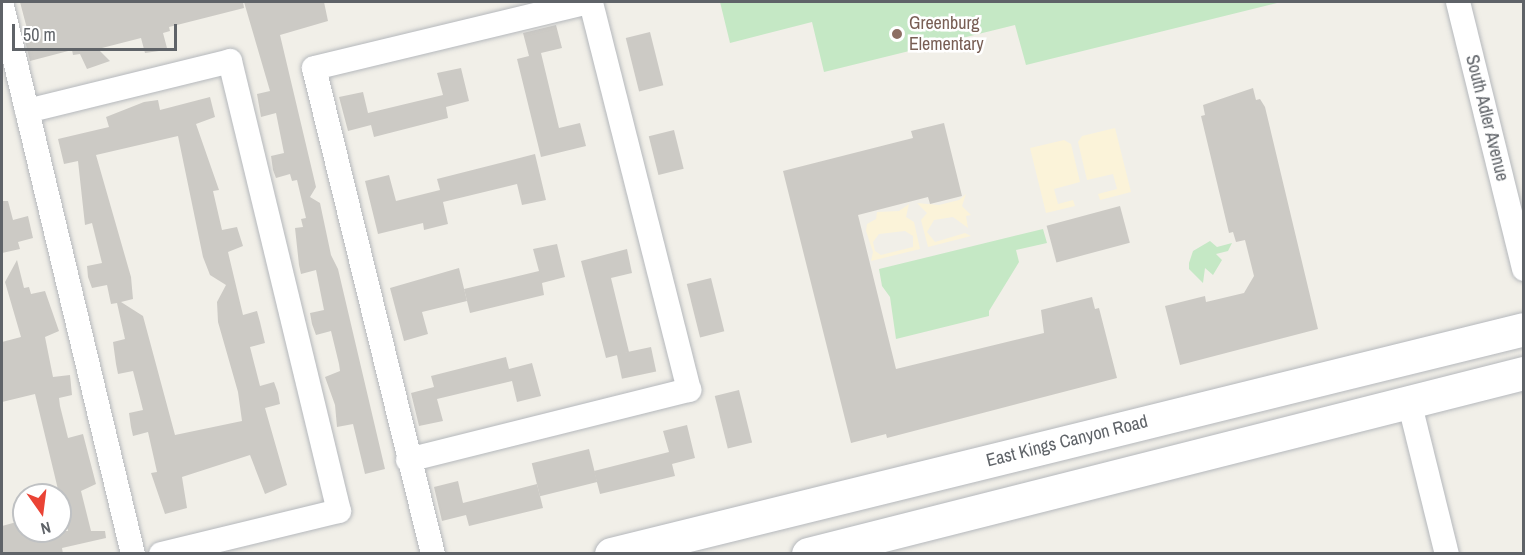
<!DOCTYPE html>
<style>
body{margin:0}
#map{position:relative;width:1525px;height:555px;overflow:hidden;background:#f1efe8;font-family:"Archivo Narrow",sans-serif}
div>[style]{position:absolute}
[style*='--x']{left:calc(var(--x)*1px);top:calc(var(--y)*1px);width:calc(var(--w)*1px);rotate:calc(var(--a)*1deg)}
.green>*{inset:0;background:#c5e8c5}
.sand>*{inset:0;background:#fbf3d9}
.building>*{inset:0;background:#cccac5;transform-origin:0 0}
.roads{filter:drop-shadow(0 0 2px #b5b8bc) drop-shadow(0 0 2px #b5b8bc)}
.minor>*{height:24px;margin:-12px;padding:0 12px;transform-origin:12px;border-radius:12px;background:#fff}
.secondary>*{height:33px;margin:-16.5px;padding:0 16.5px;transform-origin:16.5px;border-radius:16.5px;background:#fff}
.dots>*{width:16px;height:16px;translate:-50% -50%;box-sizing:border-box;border:3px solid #fff;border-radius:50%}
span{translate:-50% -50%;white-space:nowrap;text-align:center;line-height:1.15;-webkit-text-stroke:5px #fff;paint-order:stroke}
.education-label{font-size:18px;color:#785e54}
.left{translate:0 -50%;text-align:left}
.street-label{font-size:18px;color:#5f6368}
.frame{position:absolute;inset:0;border:3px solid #5f6368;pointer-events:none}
.north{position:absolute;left:12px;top:483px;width:60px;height:60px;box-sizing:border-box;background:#fff;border:2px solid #bfc1c3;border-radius:50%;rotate:166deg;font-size:16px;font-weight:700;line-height:24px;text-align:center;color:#5f6368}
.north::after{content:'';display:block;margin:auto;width:21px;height:27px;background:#ea4335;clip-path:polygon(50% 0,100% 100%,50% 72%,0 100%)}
.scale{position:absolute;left:12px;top:24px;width:165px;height:27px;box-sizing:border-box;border:3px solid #5f6368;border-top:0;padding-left:8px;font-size:18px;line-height:21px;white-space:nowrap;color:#5f6368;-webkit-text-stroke:4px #fff;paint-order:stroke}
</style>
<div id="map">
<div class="green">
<i style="clip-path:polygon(720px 2px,1281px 2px,1026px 65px,1015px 25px,824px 72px,812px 22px,730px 43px)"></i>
<i style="clip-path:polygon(1043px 229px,1047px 243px,1016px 250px,1019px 262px,989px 311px,989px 316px,896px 339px,890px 297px,882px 286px,879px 269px)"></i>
<i style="clip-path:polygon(1210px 241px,1217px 247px,1232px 243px,1228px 251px,1216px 254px,1222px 260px,1213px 275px,1205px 268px,1203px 283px,1189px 269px,1189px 263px,1193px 251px)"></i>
</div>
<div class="sand">
<i style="clip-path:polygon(1115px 128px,1131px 192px,1100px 200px,1098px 194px,1117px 189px,1113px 174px,1087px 180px,1078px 142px,1082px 136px)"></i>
<i style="clip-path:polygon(1064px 140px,1071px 144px,1080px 182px,1054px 189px,1058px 204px,1073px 200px,1075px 206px,1046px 213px,1030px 148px)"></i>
<i style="clip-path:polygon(966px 194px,962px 206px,971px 215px,966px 216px,968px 228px,953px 217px,934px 220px,927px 232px,935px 242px,965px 233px,971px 236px,928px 247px,921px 220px,927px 213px,917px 203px,939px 205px,959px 200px)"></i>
<i style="clip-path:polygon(evenodd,909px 204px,906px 217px,914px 222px,920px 249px,871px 261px,873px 252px,866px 231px,867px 224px,876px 219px,877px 212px,899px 211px,909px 204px,905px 231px,913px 236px,913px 247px,881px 255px,875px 251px,873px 242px,879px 234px,905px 231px)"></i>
</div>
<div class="building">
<i style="clip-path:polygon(20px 2px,243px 2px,244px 8px,169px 27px,170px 31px,163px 33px,167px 48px,159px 51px,145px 53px,141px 38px,98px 49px,110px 61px,87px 69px,80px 54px,73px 55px,72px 50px,30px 61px,25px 41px,30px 40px)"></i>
<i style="clip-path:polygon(244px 2px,324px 2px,328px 21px,280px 35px,316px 187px,310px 197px,320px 203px,331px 255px,338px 269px,385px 469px,365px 474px,353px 424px,337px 427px,335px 405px,325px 377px,340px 371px,339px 364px,331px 331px,316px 335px,312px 324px,310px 313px,324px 310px,316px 270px,301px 274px,299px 265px,295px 228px,303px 227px,301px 219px,306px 218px,297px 180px,292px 181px,290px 174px,276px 178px,273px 170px,271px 156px,284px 153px,276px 113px,261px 117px,257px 94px,270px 91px)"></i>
<i style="clip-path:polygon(556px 25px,562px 48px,541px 53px,559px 128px,580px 123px,586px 146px,541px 157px,517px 59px,529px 56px,523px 33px)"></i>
<i style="left:650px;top:32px;width:55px;height:25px;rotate:76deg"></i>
<i style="clip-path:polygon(461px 68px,469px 101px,446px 107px,448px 118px,374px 137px,371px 125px,348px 131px,339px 97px,363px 92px,368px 113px,443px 95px,437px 73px)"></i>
<i style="clip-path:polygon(1253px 88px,1256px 100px,1260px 99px,1265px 107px,1318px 329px,1180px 365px,1165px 306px,1205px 296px,1206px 302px,1244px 293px,1254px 276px,1245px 240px,1236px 242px,1233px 232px,1229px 233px,1201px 116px,1205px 115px,1203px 105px)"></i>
<i style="clip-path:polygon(evenodd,210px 97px,215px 117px,196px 124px,219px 190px,213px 191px,222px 230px,237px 227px,243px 246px,228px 252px,243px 315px,257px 311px,260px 322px,265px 343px,250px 347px,260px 386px,274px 382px,278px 393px,280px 404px,265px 408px,287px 485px,265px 494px,250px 455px,182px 477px,187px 508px,165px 514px,151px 473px,157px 472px,148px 432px,133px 436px,131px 427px,129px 413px,143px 410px,133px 371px,118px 374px,116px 364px,113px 342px,125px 339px,117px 303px,111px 304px,107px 285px,92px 288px,88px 277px,87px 266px,102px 263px,92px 223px,85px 225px,78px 161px,64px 164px,58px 139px,109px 127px,106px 117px,144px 102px,158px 100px,160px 110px,210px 97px,178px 136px,203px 257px,210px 275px,226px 285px,217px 302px,218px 322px,238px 392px,242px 421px,175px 435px,143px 316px,121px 302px,133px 299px,131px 277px,96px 155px,178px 136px)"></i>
<i style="clip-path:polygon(944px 123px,962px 196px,930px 204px,928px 197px,858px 215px,896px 369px,1044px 333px,1041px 310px,1092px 297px,1095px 309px,1099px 308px,1117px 378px,887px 438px,886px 434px,851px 443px,783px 171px,913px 138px,911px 131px)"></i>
<i style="left:674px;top:130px;width:40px;height:26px;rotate:76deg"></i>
<i style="clip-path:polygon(535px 154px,546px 200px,522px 205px,517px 184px,443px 202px,448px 224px,424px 230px,423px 223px,378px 234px,365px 181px,389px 175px,396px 201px,440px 190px,437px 179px)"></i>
<i style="clip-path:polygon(2px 201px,8px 201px,13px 220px,28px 216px,33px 238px,18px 242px,20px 249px,2px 253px)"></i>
<i style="left:1120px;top:206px;width:38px;height:76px;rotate:75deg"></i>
<i style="clip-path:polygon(557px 244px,565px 277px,542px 283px,544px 295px,470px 313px,464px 289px,539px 271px,533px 249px)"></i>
<i style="clip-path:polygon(627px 249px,632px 273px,611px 278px,629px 352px,606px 358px,581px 261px)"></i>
<i style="clip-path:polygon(17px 260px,24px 288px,29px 287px,31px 294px,45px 291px,59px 331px,45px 337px,53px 377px,70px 375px,72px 395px,59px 398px,60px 406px,68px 438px,83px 434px,96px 484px,81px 491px,91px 531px,105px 531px,106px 538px,62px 548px,63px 554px,2px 554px,2px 526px,24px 520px,24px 531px,68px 531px,35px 394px,2px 402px,2px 342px,21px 337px,5px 282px)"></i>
<i style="clip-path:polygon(459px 268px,467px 301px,422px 312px,428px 334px,404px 341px,390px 288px)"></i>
<i style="left:711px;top:278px;width:55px;height:25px;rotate:76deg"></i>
<i style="left:651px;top:347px;width:25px;height:35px;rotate:78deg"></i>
<i style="clip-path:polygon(506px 357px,509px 369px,532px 363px,541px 396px,517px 402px,512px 381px,437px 399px,443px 421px,419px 426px,411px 393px,434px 387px,431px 376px)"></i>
<i style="left:739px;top:390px;width:54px;height:25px;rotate:76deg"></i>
<i style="clip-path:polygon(687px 425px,695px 458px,672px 464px,675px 476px,600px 494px,594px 471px,669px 452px,663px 431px)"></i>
<i style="left:589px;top:449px;width:34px;height:59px;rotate:76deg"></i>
<i style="clip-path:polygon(458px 481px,463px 503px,537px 484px,543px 508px,469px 526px,466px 515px,442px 521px,434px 487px)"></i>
</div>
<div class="roads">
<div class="minor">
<i style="--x:1458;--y:2;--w:275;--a:76.1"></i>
<i style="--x:2;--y:6;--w:563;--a:76.56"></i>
<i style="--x:27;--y:111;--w:209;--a:-13.8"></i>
<i style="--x:230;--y:61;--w:463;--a:76.4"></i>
<i style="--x:339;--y:511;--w:183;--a:166.4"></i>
<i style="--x:1409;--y:401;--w:158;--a:76.1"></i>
<i style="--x:408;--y:460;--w:290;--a:-14"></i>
<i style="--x:689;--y:390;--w:400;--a:-104.2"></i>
<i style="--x:433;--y:554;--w:500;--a:-103.76"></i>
<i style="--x:314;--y:68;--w:283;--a:-13.5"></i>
</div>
<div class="secondary">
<i style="--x:611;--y:554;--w:940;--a:-13.84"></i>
<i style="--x:808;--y:554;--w:739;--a:-14.19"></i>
</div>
</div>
<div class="dots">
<i style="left:897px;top:34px;background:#8d6e63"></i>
</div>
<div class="education-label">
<span class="left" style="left:909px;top:34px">Greenburg<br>Elementary</span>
</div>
<div class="street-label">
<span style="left:1487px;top:118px;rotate:76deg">South Adler Avenue</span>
<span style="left:1067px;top:441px;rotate:-14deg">East Kings Canyon Road</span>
</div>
<div class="frame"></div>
<div class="north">N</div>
<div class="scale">50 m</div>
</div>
